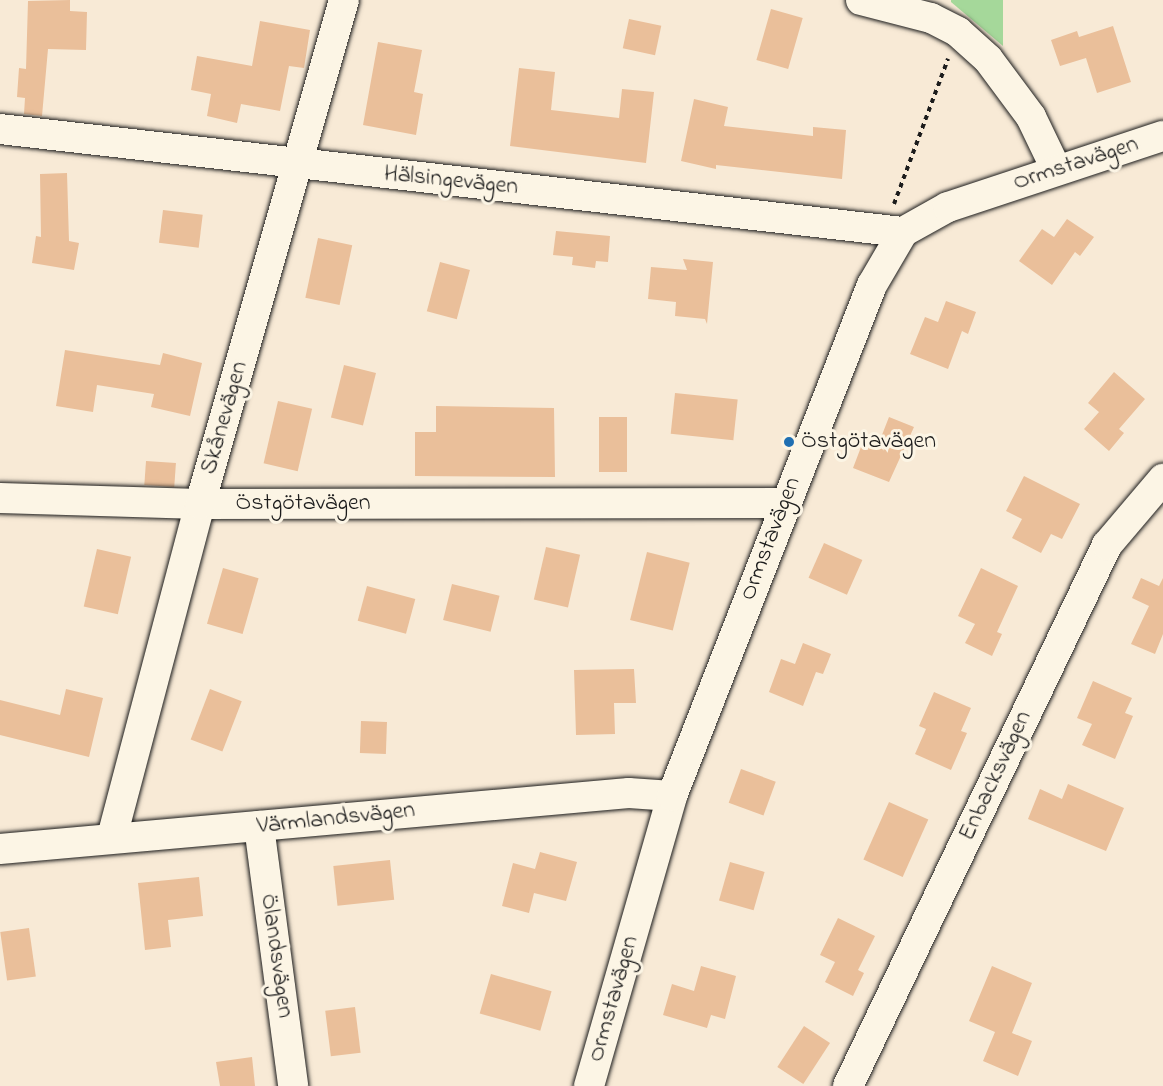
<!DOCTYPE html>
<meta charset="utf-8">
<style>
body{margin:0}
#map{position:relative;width:1163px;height:1086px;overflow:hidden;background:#f8ead6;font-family:"Indie Flower",sans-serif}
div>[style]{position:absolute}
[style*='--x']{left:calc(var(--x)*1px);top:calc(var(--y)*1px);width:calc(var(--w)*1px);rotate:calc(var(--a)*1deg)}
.green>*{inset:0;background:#a5d89a}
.building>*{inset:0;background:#eabf9a;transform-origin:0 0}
.path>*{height:4px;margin-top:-2px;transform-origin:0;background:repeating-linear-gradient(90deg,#1c1c1c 0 4.5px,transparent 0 9px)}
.roads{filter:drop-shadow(0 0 2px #1c1c1c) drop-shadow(0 0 2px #1c1c1c)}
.minor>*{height:30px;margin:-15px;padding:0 15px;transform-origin:15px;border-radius:15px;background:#fcf5e5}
.dots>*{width:16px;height:16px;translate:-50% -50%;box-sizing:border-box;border:3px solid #fcf5e5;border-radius:50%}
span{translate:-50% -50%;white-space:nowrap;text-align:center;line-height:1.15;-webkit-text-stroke:6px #fcf5e5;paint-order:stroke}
.street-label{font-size:24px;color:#1c1c1c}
.poi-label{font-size:24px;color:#1c1c1c}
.left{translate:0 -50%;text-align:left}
</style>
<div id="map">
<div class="green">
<i style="clip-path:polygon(951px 0,1003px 0,1003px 46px,951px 2px)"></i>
</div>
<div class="building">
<i style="clip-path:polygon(70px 0,70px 11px,87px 12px,86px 50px,48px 49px,42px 116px,24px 114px,25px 98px,17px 97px,19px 68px,26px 69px,28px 1px)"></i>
<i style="left:771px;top:9px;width:33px;height:53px;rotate:16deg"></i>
<i style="left:629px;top:19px;width:33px;height:30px;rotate:12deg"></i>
<i style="clip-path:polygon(260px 21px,310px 30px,304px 68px,289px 66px,280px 111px,241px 104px,237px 123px,207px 116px,211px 94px,191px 90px,197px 56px,252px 66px)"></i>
<i style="clip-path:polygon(1113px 26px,1131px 82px,1097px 93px,1086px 58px,1060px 66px,1051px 40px,1077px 31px,1079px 37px)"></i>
<i style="clip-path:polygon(378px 42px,422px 50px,414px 92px,423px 94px,416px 135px,363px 125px)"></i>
<i style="clip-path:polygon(519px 68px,555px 72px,551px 110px,619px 118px,622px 89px,654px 92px,646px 163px,510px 146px)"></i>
<i style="clip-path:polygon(694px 99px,728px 107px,724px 126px,813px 136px,813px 127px,846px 130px,842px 179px,716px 165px,716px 169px,681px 161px)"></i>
<i style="clip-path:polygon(67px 173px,69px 241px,79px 243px,74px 270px,32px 263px,36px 236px,41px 237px,40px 174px)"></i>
<i style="left:163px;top:210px;width:40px;height:33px;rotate:7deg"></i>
<i style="clip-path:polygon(1067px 219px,1094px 237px,1080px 256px,1075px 252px,1052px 285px,1019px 261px,1042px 229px,1054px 237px)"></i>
<i style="clip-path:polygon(556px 231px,610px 236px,608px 262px,596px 261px,595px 268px,572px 265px,573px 257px,553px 255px)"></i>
<i style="left:318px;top:238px;width:35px;height:61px;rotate:12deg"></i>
<i style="clip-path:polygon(683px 259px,713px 262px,707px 324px,705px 319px,675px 316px,676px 302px,648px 299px,651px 267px,687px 270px)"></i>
<i style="left:440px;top:262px;width:31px;height:51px;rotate:15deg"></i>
<i style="clip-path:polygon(946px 301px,976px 312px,968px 334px,962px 331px,948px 369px,910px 354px,925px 317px,938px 322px)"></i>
<i style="clip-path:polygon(65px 350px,160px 365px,163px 353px,202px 363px,190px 416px,151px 407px,154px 394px,97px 385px,93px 412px,56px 406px)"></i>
<i style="left:344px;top:365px;width:33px;height:54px;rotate:14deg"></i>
<i style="clip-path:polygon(1114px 372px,1145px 399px,1119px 429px,1124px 433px,1109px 451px,1084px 429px,1099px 412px,1088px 403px)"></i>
<i style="left:675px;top:393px;width:63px;height:41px;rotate:6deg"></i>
<i style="left:278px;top:401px;width:35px;height:64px;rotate:13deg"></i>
<i style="clip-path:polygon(436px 406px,554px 408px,555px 477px,415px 476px,415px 432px,436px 432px)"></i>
<i style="left:599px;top:417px;width:28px;height:55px"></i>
<i style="clip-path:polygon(889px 417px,914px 427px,889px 482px,853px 468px,866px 434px,880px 440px)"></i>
<i style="left:146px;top:461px;width:30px;height:24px;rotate:4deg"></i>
<i style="clip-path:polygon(1024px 476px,1080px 504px,1062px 539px,1051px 534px,1041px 553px,1012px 538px,1022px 519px,1006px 511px)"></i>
<i style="left:824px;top:543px;width:42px;height:38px;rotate:24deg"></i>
<i style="left:546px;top:547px;width:35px;height:54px;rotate:13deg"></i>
<i style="left:97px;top:549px;width:35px;height:59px;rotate:13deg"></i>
<i style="left:647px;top:552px;width:44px;height:70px;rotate:14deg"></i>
<i style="left:223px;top:568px;width:37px;height:58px;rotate:16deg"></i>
<i style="clip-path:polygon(981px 568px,1018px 586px,997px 632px,1002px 634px,992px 656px,965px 643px,975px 624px,958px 616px)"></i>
<i style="clip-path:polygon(1141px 578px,1159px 586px,1163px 578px,1163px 634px,1155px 654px,1131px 644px,1149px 606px,1132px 598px)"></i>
<i style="left:452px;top:584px;width:49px;height:37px;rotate:14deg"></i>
<i style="left:367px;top:586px;width:50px;height:36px;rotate:15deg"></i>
<i style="clip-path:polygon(803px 643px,831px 654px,823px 674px,816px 672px,803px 706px,769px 692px,781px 659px,795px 664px)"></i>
<i style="clip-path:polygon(634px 669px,636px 703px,614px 703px,615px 734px,576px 735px,574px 670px)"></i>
<i style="clip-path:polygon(1093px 681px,1132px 698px,1125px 713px,1133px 716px,1115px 759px,1082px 745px,1092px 724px,1077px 718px)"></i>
<i style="clip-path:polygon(66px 689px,103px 698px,89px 757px,0 735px,0 700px,60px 715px)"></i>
<i style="left:210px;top:689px;width:34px;height:54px;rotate:21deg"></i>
<i style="clip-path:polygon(934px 692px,971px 708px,961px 731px,967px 733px,951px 770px,915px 754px,926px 729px,919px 726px)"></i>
<i style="left:361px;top:721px;width:26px;height:32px;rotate:2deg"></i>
<i style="left:741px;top:769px;width:37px;height:36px;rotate:20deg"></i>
<i style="clip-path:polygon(1068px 784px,1124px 808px,1106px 851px,1028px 819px,1040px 789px,1062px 799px)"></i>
<i style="left:889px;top:802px;width:43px;height:63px;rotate:24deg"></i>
<i style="clip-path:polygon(540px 852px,577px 862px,566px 901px,534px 893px,529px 913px,502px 906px,513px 863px,535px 869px)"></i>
<i style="left:390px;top:860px;width:40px;height:57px;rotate:84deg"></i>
<i style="left:730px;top:862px;width:36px;height:40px;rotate:16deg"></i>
<i style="clip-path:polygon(199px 877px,203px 916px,168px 920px,171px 947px,145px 950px,138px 883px)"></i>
<i style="clip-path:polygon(838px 918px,875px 936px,858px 970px,864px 973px,853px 996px,825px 982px,835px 962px,820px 955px)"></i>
<i style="left:29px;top:928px;width:49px;height:29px;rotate:82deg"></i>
<i style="clip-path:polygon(701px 966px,736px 976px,725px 1019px,711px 1015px,707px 1028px,663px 1015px,672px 984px,694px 991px)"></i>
<i style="clip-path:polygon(992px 966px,1032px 983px,1012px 1033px,1032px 1041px,1018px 1076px,983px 1061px,995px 1032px,969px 1021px)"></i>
<i style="left:491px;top:974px;width:63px;height:41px;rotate:16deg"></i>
<i style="left:355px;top:1007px;width:46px;height:30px;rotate:83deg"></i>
<i style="left:804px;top:1026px;width:31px;height:49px;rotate:33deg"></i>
<i style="clip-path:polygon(252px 1057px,255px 1086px,220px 1086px,216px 1062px)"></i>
</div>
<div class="path">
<i style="--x:894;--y:204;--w:155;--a:-69.6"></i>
</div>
<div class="roads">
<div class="minor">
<i style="--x:861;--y:0;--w:72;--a:14.4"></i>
<i style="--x:931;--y:18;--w:30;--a:27"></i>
<i style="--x:958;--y:32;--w:40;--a:42"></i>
<i style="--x:988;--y:59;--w:72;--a:53.4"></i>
<i style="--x:1031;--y:117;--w:58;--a:64.3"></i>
<i style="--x:0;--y:129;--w:909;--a:6.51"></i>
<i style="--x:0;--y:498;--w:200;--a:1.7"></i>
<i style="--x:200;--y:504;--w:586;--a:-0.1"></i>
<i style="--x:259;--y:826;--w:262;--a:82.5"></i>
<i style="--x:112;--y:837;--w:344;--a:-75.2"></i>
<i style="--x:200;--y:504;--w:524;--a:-74.05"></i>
<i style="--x:0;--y:849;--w:631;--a:-5.09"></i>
<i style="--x:629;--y:793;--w:43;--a:4"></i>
<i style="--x:589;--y:1086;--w:302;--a:-74"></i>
<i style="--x:672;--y:796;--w:549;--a:-68.63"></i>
<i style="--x:872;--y:285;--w:61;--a:-59.7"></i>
<i style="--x:903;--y:232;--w:51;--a:-29.1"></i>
<i style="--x:948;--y:207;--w:226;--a:-18.3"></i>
<i style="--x:848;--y:1086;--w:600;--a:-64.42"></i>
<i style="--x:1107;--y:545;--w:87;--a:-49.7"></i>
</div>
</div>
<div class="dots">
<i style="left:789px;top:442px;background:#1f6fb2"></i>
</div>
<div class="street-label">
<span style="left:1076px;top:164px;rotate:-18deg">Ormstavägen</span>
<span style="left:451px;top:181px;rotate:6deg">Hälsingevägen</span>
<span style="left:225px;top:418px;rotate:-74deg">Skånevägen</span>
<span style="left:303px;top:504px">Östgötavägen</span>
<span style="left:771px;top:539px;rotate:-69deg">Ormstavägen</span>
<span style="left:996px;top:776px;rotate:-65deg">Enbacksvägen</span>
<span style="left:336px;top:819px;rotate:-6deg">Värmlandsvägen</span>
<span style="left:276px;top:956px;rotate:82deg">Ölandsvägen</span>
<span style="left:614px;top:999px;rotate:-74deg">Ormstavägen</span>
</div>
<div class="poi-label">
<span class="left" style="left:801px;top:442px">Östgötavägen</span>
</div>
</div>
